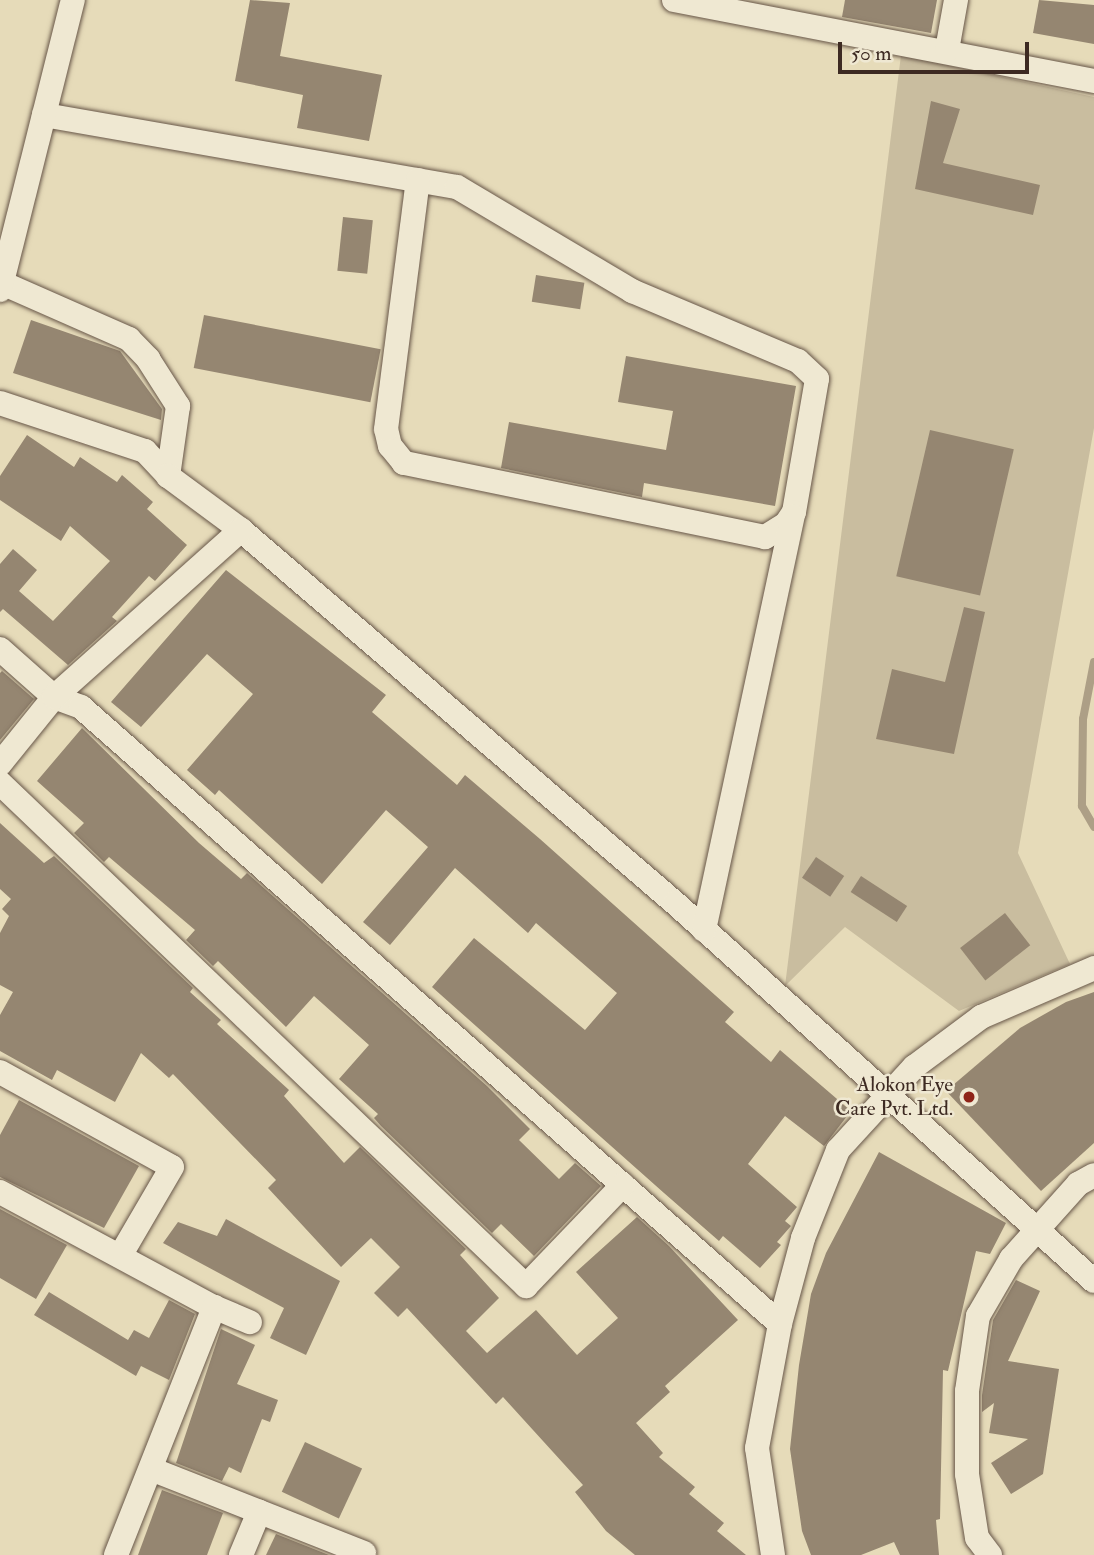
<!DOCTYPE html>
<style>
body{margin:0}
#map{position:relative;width:1094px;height:1555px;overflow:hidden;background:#e6dbb9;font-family:"IM FELL Double Pica",serif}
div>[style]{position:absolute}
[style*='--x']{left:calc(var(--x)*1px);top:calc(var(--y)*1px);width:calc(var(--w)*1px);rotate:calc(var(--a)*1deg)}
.green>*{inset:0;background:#c9bd9f}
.stream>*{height:8px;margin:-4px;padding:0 4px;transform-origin:4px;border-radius:4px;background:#ad9f86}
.building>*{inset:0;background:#958671;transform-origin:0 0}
.roads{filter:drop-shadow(0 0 2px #675648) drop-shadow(0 0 2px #675648)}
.minor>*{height:24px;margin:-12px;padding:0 12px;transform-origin:12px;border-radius:12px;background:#efe8d2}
.dots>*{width:19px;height:19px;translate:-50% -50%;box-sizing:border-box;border:4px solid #efe8d2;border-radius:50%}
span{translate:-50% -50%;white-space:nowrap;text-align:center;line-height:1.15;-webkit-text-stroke:5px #efe8d2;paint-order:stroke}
.poi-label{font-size:21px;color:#3d2a22}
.right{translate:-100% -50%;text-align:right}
.scale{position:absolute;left:838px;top:42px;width:191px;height:32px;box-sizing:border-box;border:4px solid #3d2a22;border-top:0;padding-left:9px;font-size:21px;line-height:24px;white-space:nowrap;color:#3d2a22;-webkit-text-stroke:5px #efe8d2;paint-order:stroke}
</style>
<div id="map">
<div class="green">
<i style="clip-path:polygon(901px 55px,1094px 97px,1094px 428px,1018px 853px,1070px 964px,959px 1011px,845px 927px,785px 986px)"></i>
</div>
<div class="stream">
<i style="--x:1094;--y:662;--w:58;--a:100.9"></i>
<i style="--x:1083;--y:719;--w:87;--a:90.7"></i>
<i style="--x:1082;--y:806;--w:24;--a:60"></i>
</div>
<div class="building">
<i style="clip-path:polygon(250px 0,290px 3px,280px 56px,382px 75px,369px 141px,297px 128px,303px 95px,235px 81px)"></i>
<i style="clip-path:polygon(845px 0,937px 0,931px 33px,842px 17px)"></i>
<i style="clip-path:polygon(1039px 0,1094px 5px,1094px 44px,1033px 33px)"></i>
<i style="clip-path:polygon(931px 101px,960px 109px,943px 163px,1040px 185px,1033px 215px,915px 189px)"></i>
<i style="left:343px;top:217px;width:30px;height:54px;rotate:6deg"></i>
<i style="left:536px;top:275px;width:49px;height:27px;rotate:9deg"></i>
<i style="left:204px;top:315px;width:180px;height:54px;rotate:11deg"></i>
<i style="clip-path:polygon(31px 320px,120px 351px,162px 409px,161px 420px,13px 373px)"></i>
<i style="clip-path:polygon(626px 356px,796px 386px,775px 506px,644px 483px,642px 497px,501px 468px,509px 422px,666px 450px,673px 411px,618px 402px)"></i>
<i style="left:930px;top:430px;width:86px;height:150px;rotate:13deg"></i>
<i style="clip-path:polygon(27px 435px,74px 467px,80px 457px,117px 482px,122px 475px,153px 502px,147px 509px,187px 545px,155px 581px,149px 576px,112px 617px,117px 621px,68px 665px,3px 609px,0 612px,0 564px,13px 549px,37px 570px,19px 591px,53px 621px,110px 561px,70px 526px,61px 541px,0 500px,0 476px)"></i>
<i style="clip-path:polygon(226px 570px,386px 695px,372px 712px,457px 785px,465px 775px,540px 839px,734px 1012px,725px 1022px,771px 1062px,780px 1050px,851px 1111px,824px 1146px,785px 1116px,748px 1164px,797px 1207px,785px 1221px,791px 1226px,777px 1242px,781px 1245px,760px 1268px,723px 1236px,719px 1241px,664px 1193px,432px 987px,474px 938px,585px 1030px,617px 993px,536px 923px,528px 933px,455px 868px,390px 945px,363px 922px,428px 847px,386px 810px,322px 884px,219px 790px,215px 795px,187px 770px,253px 694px,207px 654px,141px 727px,111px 702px)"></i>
<i style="clip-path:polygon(964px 607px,985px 612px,954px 754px,876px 739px,892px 669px,945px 682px)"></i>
<i style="clip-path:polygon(2px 671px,34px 699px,0 740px,0 673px)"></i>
<i style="clip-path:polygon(82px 728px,199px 843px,241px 879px,247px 873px,487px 1086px,530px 1129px,519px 1140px,559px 1179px,575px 1163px,601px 1186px,534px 1256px,501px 1224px,492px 1233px,381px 1126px,374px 1118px,378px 1114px,339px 1079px,369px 1045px,314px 996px,286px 1027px,218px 961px,213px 966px,186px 940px,195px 930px,109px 857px,104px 862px,74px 833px,84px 823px,37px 781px)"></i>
<i style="clip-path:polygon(0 823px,44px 863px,54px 856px,193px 988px,190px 992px,221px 1020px,217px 1024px,289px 1090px,284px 1096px,344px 1163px,360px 1147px,466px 1249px,460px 1255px,499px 1298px,466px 1331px,487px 1353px,536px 1310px,577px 1355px,618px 1318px,576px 1272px,637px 1217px,669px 1246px,738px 1320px,665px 1386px,670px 1392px,636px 1423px,663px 1453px,659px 1457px,695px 1487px,689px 1494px,724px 1523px,717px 1531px,746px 1555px,635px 1555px,606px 1531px,575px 1492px,583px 1485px,503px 1397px,496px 1404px,407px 1308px,398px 1317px,374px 1293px,400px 1267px,371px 1238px,341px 1267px,268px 1188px,276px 1180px,173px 1074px,169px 1078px,141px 1053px,115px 1102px,57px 1070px,52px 1080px,0 1051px,0 1015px,13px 992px,0 985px,0 933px,9px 916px,2px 909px,11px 899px,0 889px)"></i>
<i style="left:816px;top:857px;width:34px;height:25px;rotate:34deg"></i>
<i style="left:861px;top:876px;width:55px;height:19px;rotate:33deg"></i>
<i style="left:1005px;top:913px;width:41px;height:57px;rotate:52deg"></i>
<i style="clip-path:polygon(1094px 992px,1094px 1143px,1041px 1191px,946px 1091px,1020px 1028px,1066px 1002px)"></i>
<i style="clip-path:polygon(19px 1100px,139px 1166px,104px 1228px,0 1177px,0 1135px)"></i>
<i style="clip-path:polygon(879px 1152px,1006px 1223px,990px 1254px,976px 1251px,948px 1371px,943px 1370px,940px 1519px,936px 1520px,939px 1555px,900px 1555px,894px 1542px,861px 1555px,811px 1555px,802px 1531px,790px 1449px,799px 1365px,811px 1294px,826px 1253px)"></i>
<i style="clip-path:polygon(0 1209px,67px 1245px,36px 1299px,0 1278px)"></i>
<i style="clip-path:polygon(226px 1219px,340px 1281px,306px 1355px,270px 1338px,284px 1308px,163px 1243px,178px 1222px,217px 1236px)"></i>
<i style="clip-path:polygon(1016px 1280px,1040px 1291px,1008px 1361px,1059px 1369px,1043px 1474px,1011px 1494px,991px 1463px,1028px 1439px,989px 1433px,994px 1403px,982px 1412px,982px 1395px,993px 1320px)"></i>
<i style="clip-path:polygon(49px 1292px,128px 1340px,134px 1330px,149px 1338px,169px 1300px,195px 1314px,169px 1380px,141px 1366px,136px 1376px,34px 1315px)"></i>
<i style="clip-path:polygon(221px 1329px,255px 1345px,237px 1384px,278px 1400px,270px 1422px,262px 1419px,241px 1473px,229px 1467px,222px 1481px,176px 1463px)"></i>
<i style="left:305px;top:1442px;width:63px;height:55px;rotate:25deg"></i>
<i style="clip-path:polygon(162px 1490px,223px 1513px,207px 1555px,138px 1555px)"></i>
<i style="clip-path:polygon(276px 1534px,329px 1555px,266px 1555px)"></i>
</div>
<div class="roads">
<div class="minor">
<i style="--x:674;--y:0;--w:428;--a:10.9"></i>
<i style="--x:947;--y:50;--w:51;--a:-79.8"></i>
<i style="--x:44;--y:115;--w:419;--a:9.9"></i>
<i style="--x:457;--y:187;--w:204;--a:30.7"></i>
<i style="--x:632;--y:291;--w:180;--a:22.9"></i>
<i style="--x:798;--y:361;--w:26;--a:43"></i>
<i style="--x:817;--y:379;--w:135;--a:99.8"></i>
<i style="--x:794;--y:512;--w:14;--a:124"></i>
<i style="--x:786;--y:524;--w:25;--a:148"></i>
<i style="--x:765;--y:537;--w:369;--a:-168.4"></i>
<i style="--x:404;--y:463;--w:22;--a:-129"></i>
<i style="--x:390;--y:446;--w:17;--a:-103"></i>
<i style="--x:386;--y:429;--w:251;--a:-82.7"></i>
<i style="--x:2;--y:283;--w:139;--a:23.8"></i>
<i style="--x:129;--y:339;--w:28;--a:46"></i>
<i style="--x:148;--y:359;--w:56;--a:57.4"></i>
<i style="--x:178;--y:406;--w:71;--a:98.1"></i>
<i style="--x:0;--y:290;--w:299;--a:-75.9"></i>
<i style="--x:0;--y:403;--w:153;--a:18.3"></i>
<i style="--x:145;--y:451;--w:34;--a:47"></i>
<i style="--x:168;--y:476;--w:91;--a:36.5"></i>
<i style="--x:241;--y:530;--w:572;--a:40.68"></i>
<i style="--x:675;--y:903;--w:564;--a:42.06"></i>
<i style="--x:0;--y:649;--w:72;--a:41.6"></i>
<i style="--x:54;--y:697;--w:29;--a:20"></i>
<i style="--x:81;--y:707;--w:932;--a:41.43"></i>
<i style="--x:0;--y:764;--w:86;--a:-51.1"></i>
<i style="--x:54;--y:697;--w:251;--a:-41.8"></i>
<i style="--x:0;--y:783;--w:728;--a:43.72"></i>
<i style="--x:526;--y:1286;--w:140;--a:-46.2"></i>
<i style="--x:704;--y:930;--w:423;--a:-77.9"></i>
<i style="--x:0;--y:1072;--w:196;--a:28.9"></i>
<i style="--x:172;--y:1167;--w:103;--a:120.3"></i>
<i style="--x:0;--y:1192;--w:243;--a:28.3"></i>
<i style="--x:214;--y:1307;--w:39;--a:23"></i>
<i style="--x:151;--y:1469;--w:229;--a:21.5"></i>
<i style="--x:116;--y:1555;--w:267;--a:-68.4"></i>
<i style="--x:241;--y:1555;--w:47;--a:-67.3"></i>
<i style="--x:773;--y:1555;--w:108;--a:-98.5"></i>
<i style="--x:757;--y:1448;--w:126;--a:-79.5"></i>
<i style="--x:780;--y:1324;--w:89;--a:-75"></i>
<i style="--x:803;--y:1238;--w:95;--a:-68.3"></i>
<i style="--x:838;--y:1150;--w:113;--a:-47.5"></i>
<i style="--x:914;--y:1067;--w:84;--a:-36.7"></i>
<i style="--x:981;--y:1017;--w:123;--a:-23.4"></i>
<i style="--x:990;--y:1555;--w:21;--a:-127"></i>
<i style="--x:977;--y:1538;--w:65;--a:-98.9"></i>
<i style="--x:967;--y:1474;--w:83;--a:-90"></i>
<i style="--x:967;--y:1391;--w:76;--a:-81.7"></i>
<i style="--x:978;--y:1316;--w:66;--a:-59.9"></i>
<i style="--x:1011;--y:1259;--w:101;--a:-48.2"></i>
<i style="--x:1078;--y:1184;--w:18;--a:-29"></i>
</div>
</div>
<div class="dots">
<i style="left:969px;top:1097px;background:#8f2418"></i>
</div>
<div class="poi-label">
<span class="right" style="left:953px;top:1097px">Alokon Eye<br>Care Pvt. Ltd.</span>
</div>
<div class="scale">50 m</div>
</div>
